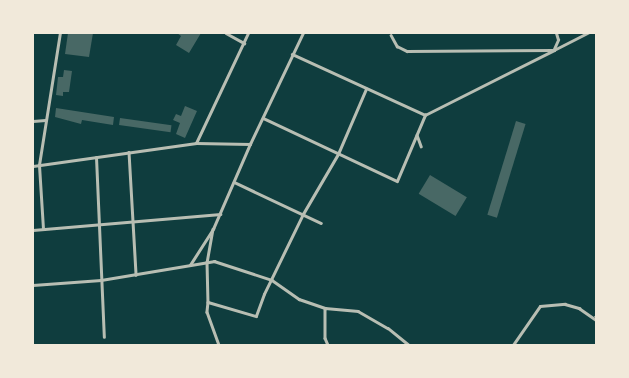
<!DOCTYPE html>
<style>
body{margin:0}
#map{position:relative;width:629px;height:378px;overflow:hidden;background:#0f3d3e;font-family:Helvetica,sans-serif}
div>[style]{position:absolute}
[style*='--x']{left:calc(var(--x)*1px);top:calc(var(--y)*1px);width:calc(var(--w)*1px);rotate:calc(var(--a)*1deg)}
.building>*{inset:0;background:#486865;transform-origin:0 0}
.service>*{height:1px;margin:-0.5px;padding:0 0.5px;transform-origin:0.5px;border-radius:0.5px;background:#b8beb3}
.minor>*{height:2.5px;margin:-1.25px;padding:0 1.25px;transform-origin:1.25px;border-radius:1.25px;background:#b8beb3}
.tertiary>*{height:3px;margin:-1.5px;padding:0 1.5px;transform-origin:1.5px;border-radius:1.5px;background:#b8beb3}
span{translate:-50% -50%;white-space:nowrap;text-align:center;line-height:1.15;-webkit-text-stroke:3px #f1e9da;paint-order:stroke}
.frame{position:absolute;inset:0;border:34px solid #f1e9da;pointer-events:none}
</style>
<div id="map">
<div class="building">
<i style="clip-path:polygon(68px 33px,93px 33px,89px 57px,65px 54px)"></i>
<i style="clip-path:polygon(177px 33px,201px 33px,189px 53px,176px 45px,181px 36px)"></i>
<i style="clip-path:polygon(64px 70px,72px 71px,69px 92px,63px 92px,63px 96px,56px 95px,58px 77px,63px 77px)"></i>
<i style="clip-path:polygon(185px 106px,197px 111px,185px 138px,176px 134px,180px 123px,173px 120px,176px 114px,181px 116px)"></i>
<i style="clip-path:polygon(56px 108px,114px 117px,113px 125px,82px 120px,81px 124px,55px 117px)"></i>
<i style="left:120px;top:118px;width:52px;height:7px;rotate:8deg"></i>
<i style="left:516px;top:121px;width:10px;height:98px;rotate:17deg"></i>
<i style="left:430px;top:175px;width:43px;height:22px;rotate:31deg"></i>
</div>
<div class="service">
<i style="--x:594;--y:316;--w:3;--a:45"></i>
</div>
<div class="minor">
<i style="--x:226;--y:33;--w:21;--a:29"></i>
<i style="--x:391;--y:35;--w:13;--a:61"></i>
<i style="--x:397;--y:46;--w:11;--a:27"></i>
<i style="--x:407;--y:51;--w:147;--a:-0.4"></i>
<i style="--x:554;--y:50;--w:38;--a:-27"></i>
<i style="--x:554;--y:49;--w:10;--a:-66"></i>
<i style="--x:558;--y:40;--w:7;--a:-106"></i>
<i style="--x:292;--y:54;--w:146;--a:24.6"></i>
<i style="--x:425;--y:115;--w:144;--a:-26.7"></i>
<i style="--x:263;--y:118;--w:148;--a:25.2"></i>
<i style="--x:397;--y:181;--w:72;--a:-67"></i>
<i style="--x:33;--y:121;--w:12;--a:-5"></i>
<i style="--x:417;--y:135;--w:12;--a:70"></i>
<i style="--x:196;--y:143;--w:54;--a:1.1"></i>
<i style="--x:129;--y:152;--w:123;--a:86.7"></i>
<i style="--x:234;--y:182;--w:96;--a:25.2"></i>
<i style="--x:43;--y:229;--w:64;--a:-93.6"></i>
<i style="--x:39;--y:165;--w:134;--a:-81"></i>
<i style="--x:213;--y:229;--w:34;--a:100"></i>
<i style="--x:207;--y:262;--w:40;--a:88.6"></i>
<i style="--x:208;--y:302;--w:50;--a:16.3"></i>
<i style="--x:256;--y:316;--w:23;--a:-70"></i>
<i style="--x:264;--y:294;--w:89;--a:-64"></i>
<i style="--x:303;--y:214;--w:69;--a:-59.7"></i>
<i style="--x:338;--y:154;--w:71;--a:-66.7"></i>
<i style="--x:33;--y:230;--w:188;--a:-4.9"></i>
<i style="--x:190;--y:265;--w:43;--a:-57.4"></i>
<i style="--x:213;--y:229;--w:93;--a:-66.5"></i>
<i style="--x:250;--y:144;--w:123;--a:-64.5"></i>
<i style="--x:33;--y:285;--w:68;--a:-4.2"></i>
<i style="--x:101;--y:280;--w:115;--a:-9.5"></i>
<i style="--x:214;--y:261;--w:61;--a:18.1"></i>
<i style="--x:272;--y:280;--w:33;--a:35"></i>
<i style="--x:299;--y:299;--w:28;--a:19"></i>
<i style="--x:325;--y:308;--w:33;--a:5"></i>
<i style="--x:358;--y:311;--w:34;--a:30"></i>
<i style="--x:388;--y:328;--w:27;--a:39"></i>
<i style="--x:208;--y:302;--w:10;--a:96"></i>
<i style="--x:207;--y:312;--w:35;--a:70"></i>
<i style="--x:325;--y:308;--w:30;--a:90"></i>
<i style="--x:325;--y:338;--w:8;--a:67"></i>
<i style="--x:513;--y:345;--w:47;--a:-55.3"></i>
<i style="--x:540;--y:306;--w:25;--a:-5"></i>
<i style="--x:565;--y:304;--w:15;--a:16"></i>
<i style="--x:579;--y:308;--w:21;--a:35"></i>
</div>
<div class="tertiary">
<i style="--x:96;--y:157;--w:180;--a:87.5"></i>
<i style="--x:33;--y:166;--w:165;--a:-8"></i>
<i style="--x:196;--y:143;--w:122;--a:-64.7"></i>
</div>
<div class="frame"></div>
</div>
